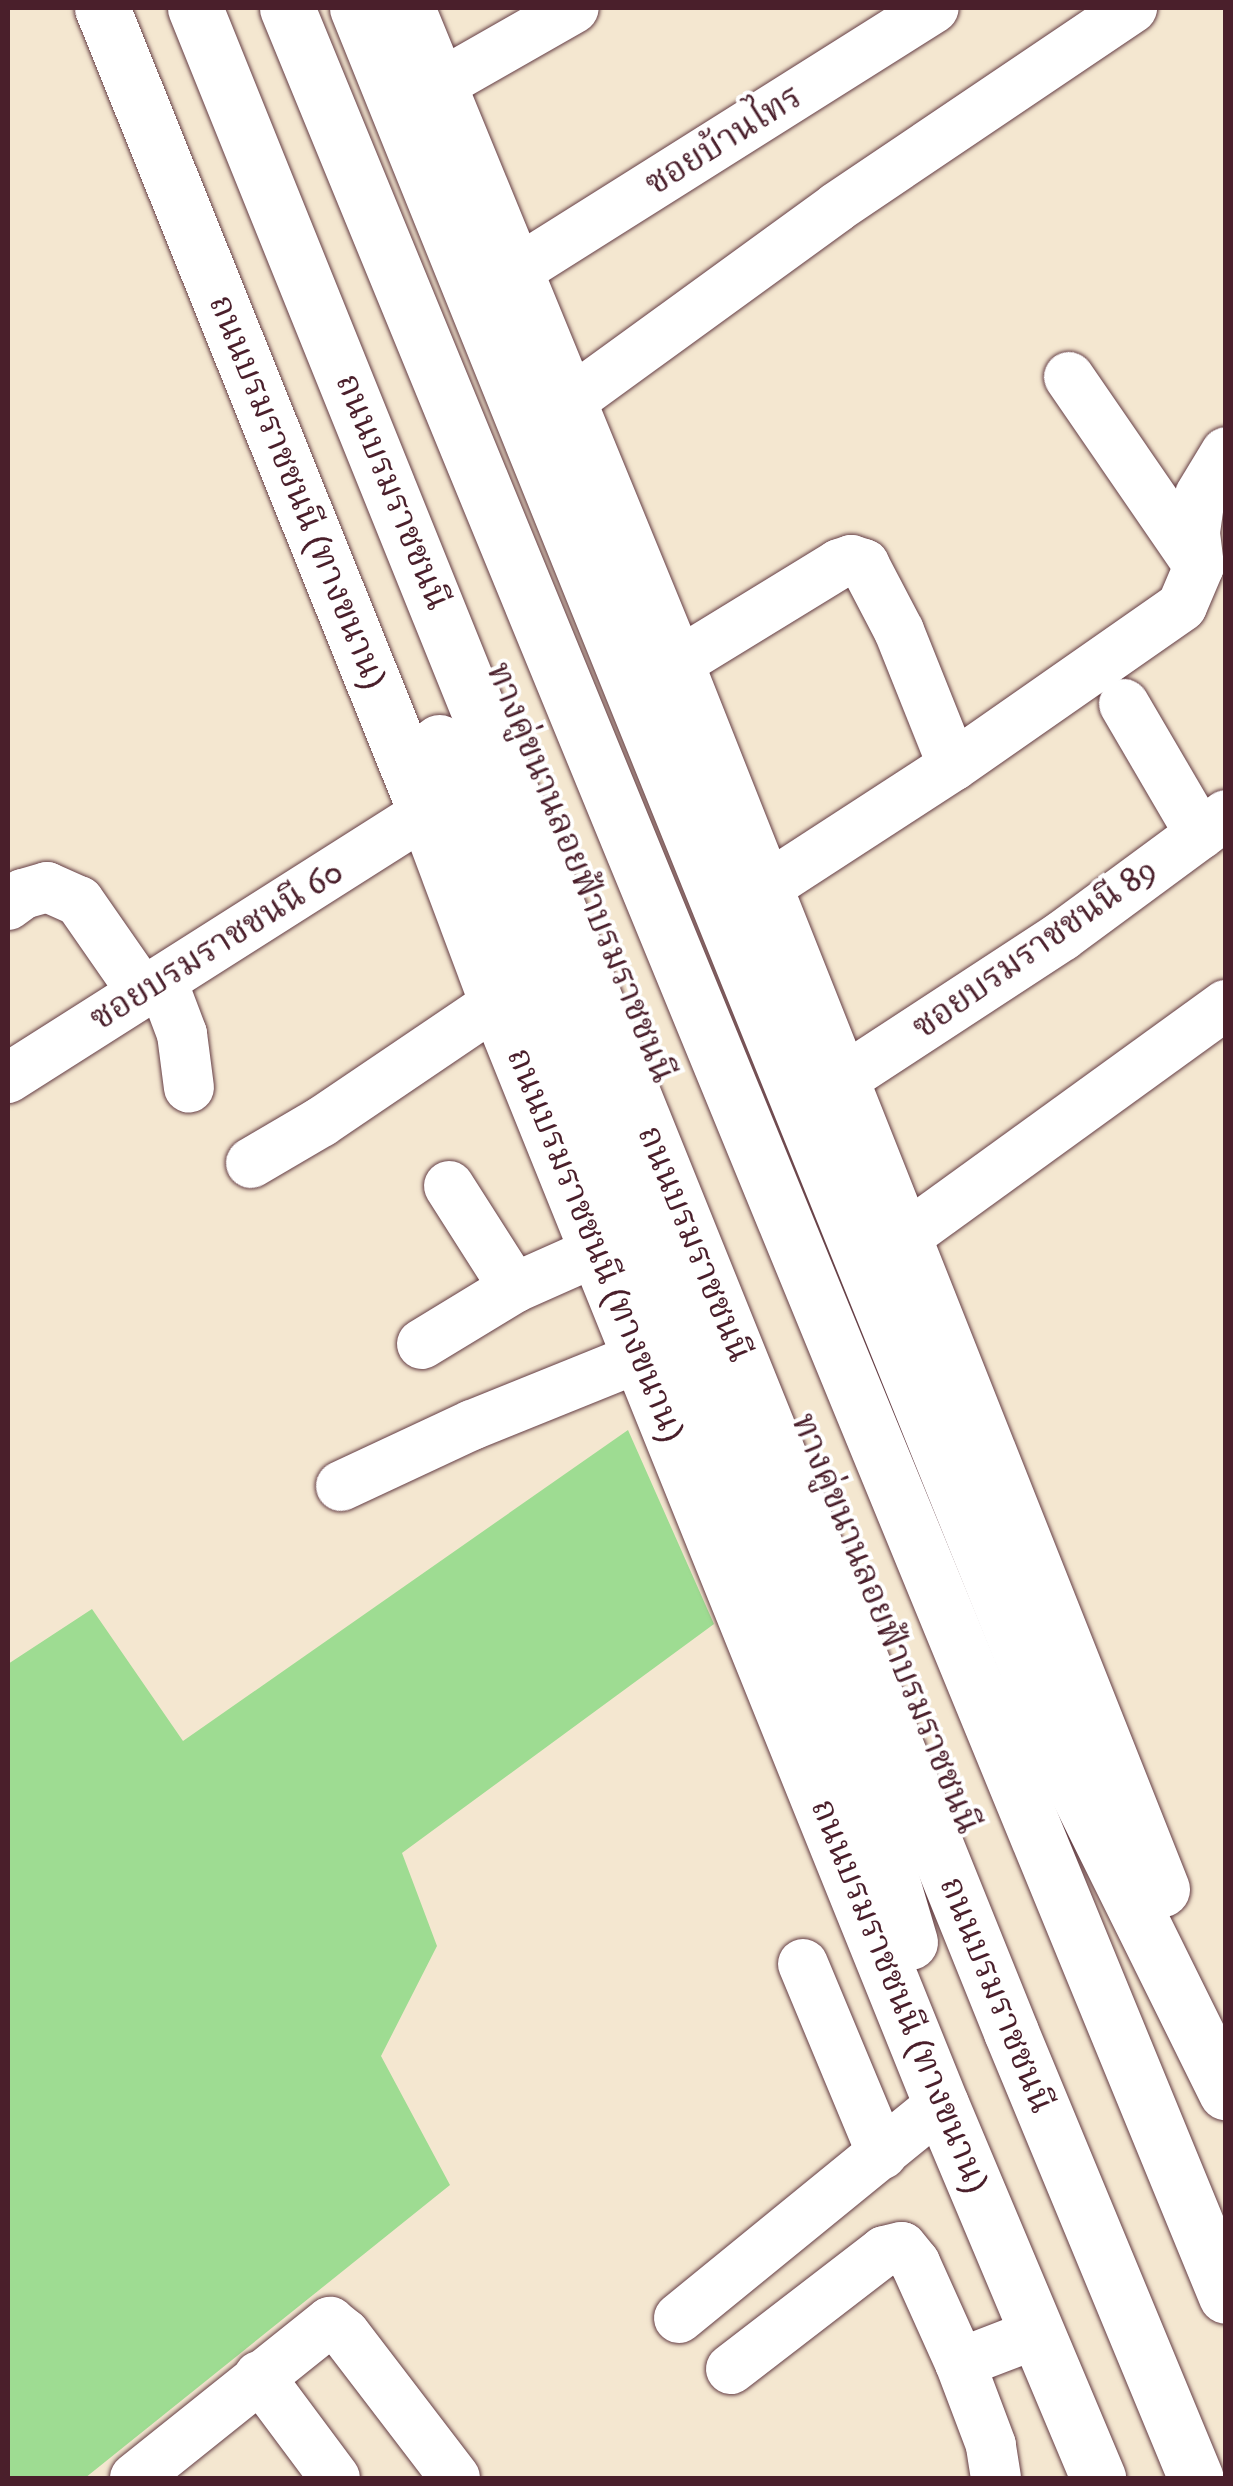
<!DOCTYPE html>
<meta charset="utf-8">
<style>
body{margin:0}
#map{position:relative;width:1233px;height:2486px;overflow:hidden;background:#f4e7d0;font-family:"IM FELL DW Pica","Noto Serif Thai",serif}
div>[style]{position:absolute}
[style*='--x']{left:calc(var(--x)*1px);top:calc(var(--y)*1px);width:calc(var(--w)*1px);rotate:calc(var(--a)*1deg)}
.green>*{inset:0;background:#9edc92}
.roads{filter:drop-shadow(0 0 2px #643d44) drop-shadow(0 0 2px #643d44)}
.minor>*{height:50px;margin:-25px;padding:0 25px;transform-origin:25px;border-radius:25px;background:#fff}
.major>*{height:55px;margin:-27.5px;padding:0 27.5px;transform-origin:27.5px;border-radius:27.5px;background:#fff}
span{translate:-50% -50%;white-space:nowrap;text-align:center;line-height:1.15;-webkit-text-stroke:8px #fff;paint-order:stroke}
.street-label{font-size:35px;color:#4a1f2b}
.frame{position:absolute;inset:0;border:10px solid #4a1f2b;pointer-events:none}
</style>
<div id="map">
<div class="green">
<i style="clip-path:polygon(628px 1430px,714px 1624px,402px 1853px,437px 1946px,381px 2056px,450px 2185px,85px 2478px,8px 2478px,8px 1664px,92px 1609px,183px 1741px)"></i>
</div>
<div class="roads">
<div class="minor">
<i style="--x:439;--y:85;--w:155;--a:-29.7"></i>
<i style="--x:513;--y:273;--w:497;--a:-32.2"></i>
<i style="--x:1069;--y:377;--w:229;--a:55.5"></i>
<i style="--x:569;--y:402;--w:331;--a:-36"></i>
<i style="--x:837;--y:207;--w:356;--a:-34"></i>
<i style="--x:676;--y:664;--w:191;--a:-31.5"></i>
<i style="--x:839;--y:564;--w:13;--a:-18"></i>
<i style="--x:851;--y:560;--w:14;--a:17"></i>
<i style="--x:864;--y:564;--w:76;--a:62.4"></i>
<i style="--x:899;--y:631;--w:145;--a:68.2"></i>
<i style="--x:1124;--y:704;--w:151;--a:59.7"></i>
<i style="--x:765;--y:888;--w:224;--a:-33"></i>
<i style="--x:953;--y:766;--w:279;--a:-34.9"></i>
<i style="--x:1182;--y:606;--w:43;--a:-67"></i>
<i style="--x:1199;--y:566;--w:34;--a:-97"></i>
<i style="--x:1195;--y:532;--w:37;--a:-82"></i>
<i style="--x:1200;--y:495;--w:50;--a:-58.8"></i>
<i style="--x:8;--y:905;--w:19;--a:-36"></i>
<i style="--x:23;--y:894;--w:25;--a:-16"></i>
<i style="--x:47;--y:887;--w:35;--a:24"></i>
<i style="--x:79;--y:901;--w:112;--a:55.2"></i>
<i style="--x:162;--y:981;--w:57;--a:69.3"></i>
<i style="--x:182;--y:1034;--w:54;--a:82.6"></i>
<i style="--x:8;--y:1078;--w:495;--a:-32.4"></i>
<i style="--x:842;--y:1080;--w:263;--a:-33.2"></i>
<i style="--x:1062;--y:936;--w:204;--a:-36.4"></i>
<i style="--x:251;--y:1163;--w:81;--a:-30.4"></i>
<i style="--x:321;--y:1122;--w:212;--a:-34.1"></i>
<i style="--x:449;--y:1186;--w:121;--a:57.5"></i>
<i style="--x:905;--y:1237;--w:396;--a:-35.9"></i>
<i style="--x:422;--y:1344;--w:108;--a:-31.3"></i>
<i style="--x:514;--y:1288;--w:91;--a:-24"></i>
<i style="--x:341;--y:1486;--w:145;--a:-25"></i>
<i style="--x:472;--y:1425;--w:181;--a:-22"></i>
<i style="--x:803;--y:1964;--w:206;--a:67.4"></i>
<i style="--x:679;--y:2318;--w:338;--a:-39.2"></i>
<i style="--x:731;--y:2369;--w:193;--a:-37.6"></i>
<i style="--x:884;--y:2251;--w:18;--a:-13"></i>
<i style="--x:902;--y:2247;--w:21;--a:51"></i>
<i style="--x:915;--y:2263;--w:110;--a:65.8"></i>
<i style="--x:259;--y:2376;--w:127;--a:53.3"></i>
<i style="--x:135;--y:2478;--w:250;--a:-38.7"></i>
<i style="--x:330;--y:2322;--w:19;--a:39"></i>
<i style="--x:345;--y:2334;--w:181;--a:52.6"></i>
<i style="--x:996;--y:2478;--w:33;--a:-99"></i>
<i style="--x:991;--y:2445;--w:88;--a:-110.7"></i>
<i style="--x:960;--y:2363;--w:84;--a:-21"></i>
</div>
<div class="major">
<i style="--x:102;--y:8;--w:868;--a:68.08"></i>
<i style="--x:426;--y:813;--w:203;--a:69.5"></i>
<i style="--x:497;--y:1003;--w:1187;--a:68.04"></i>
<i style="--x:941;--y:2104;--w:406;--a:67.2"></i>
<i style="--x:195;--y:8;--w:2182;--a:68.04"></i>
<i style="--x:1011;--y:2032;--w:483;--a:67.5"></i>
<i style="--x:287;--y:8;--w:2473;--a:67.69"></i>
<i style="--x:357;--y:8;--w:1916;--a:68.03"></i>
<i style="--x:1074;--y:1785;--w:343;--a:63.7"></i>
<i style="--x:407;--y:8;--w:709;--a:67.7"></i>
<i style="--x:676;--y:664;--w:1318;--a:68.36"></i>
<i style="--x:439;--y:742;--w:1215;--a:68.27"></i>
<i style="--x:889;--y:1871;--w:74;--a:73.5"></i>
</div>
</div>
<div class="street-label">
<span style="left:724px;top:141px;rotate:-32deg">ซอยบ้านไทร</span>
<span style="left:297px;top:492px;rotate:68deg">ถนนบรมราชชนนี (ทางขนาน)</span>
<span style="left:392px;top:492px;rotate:68deg">ถนนบรมราชชนนี</span>
<span style="left:580px;top:873px;rotate:68deg">ทางคู่ขนานลอยฟ้าบรมราชชนนี</span>
<span style="left:217px;top:946px;rotate:-32deg">ซอยบรมราชชนนี 60</span>
<span style="left:1035px;top:949px;rotate:-35deg">ซอยบรมราชชนนี 89</span>
<span style="left:694px;top:1244px;rotate:68deg">ถนนบรมราชชนนี</span>
<span style="left:595px;top:1245px;rotate:68deg">ถนนบรมราชชนนี (ทางขนาน)</span>
<span style="left:885px;top:1624px;rotate:68deg">ทางคู่ขนานลอยฟ้าบรมราชชนนี</span>
<span style="left:996px;top:1995px;rotate:68deg">ถนนบรมราชชนนี</span>
<span style="left:899px;top:1996px;rotate:68deg">ถนนบรมราชชนนี (ทางขนาน)</span>
</div>
<div class="frame"></div>
</div>
